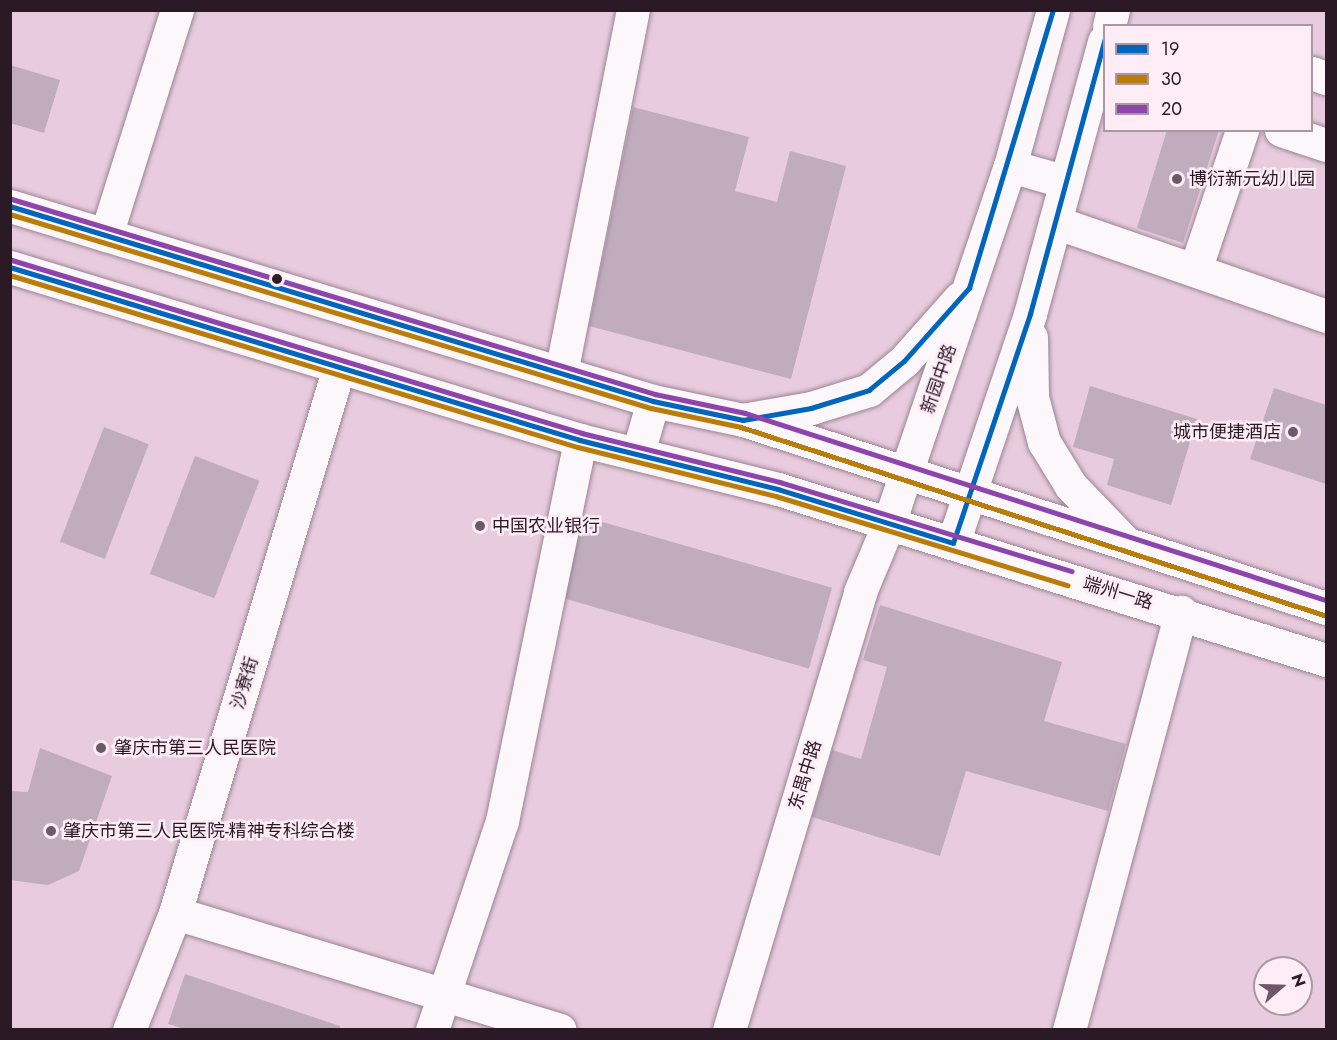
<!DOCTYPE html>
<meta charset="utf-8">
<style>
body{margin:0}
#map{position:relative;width:1337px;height:1040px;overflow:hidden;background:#e8cbde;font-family:Jost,"Noto Sans SC",sans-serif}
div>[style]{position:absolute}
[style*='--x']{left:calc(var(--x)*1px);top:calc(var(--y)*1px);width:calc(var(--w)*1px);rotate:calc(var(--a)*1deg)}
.building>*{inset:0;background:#c0acbd;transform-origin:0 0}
.roads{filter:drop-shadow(0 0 2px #9a8492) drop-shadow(0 0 2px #9a8492)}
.minor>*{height:33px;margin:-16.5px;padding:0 16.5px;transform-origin:16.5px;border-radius:16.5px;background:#fcf7fa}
.major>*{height:33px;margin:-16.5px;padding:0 16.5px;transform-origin:16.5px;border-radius:16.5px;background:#fcf7fa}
.bus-1>*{height:4.5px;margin:-2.25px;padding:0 2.25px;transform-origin:2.25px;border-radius:2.25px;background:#0065bd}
.bus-2>*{height:4.5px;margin:-2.25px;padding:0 2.25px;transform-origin:2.25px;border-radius:2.25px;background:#ba7c0b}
.bus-3>*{height:4.5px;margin:-2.25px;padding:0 2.25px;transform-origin:2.25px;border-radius:2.25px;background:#8e44ad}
.dots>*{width:16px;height:16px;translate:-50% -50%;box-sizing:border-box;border:3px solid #feedf7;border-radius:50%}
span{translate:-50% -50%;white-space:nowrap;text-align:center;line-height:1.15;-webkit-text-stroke:5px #feedf7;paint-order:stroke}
.poi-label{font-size:18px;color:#2c1926}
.left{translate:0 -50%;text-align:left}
.right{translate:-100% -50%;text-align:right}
.street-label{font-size:18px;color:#2c1926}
.frame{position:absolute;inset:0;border:12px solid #2c1926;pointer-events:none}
.legend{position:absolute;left:1103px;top:24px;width:210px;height:108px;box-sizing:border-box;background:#feedf7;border:2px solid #aa98a3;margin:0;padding:8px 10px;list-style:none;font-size:18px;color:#2c1926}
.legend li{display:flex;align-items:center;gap:12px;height:30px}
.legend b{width:30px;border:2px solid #aa98a3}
.north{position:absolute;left:1253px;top:956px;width:60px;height:60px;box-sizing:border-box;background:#feedf7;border:2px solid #aa98a3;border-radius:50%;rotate:70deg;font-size:16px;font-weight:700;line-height:24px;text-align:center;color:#2c1926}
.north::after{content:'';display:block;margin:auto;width:21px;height:27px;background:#6e5766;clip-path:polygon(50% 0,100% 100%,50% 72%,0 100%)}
</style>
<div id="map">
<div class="building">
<i style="clip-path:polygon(10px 65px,60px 80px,44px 133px,10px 123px)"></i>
<i style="clip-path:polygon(633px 107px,749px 137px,735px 191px,777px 202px,790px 151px,846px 166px,791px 379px,589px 326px)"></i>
<i style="clip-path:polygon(1167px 130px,1219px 130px,1183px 243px,1137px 228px)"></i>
<i style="clip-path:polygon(1090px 386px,1197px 419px,1171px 505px,1107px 485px,1114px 459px,1073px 447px)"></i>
<i style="clip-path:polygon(1274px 388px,1326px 405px,1326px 484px,1250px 459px)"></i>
<i style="left:104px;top:427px;width:48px;height:123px;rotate:21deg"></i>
<i style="left:195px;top:456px;width:69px;height:126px;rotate:21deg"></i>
<i style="left:585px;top:517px;width:257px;height:84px;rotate:16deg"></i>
<i style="clip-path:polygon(880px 605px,1062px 662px,1044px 721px,1126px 744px,1108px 811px,966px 771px,940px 856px,812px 817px,832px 750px,861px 759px,887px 667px,863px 660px)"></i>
<i style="clip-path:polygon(40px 748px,112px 776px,79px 871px,48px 885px,10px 880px,10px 791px,28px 792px)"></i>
<i style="clip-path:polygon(185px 974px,340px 1026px,340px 1029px,185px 1029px,168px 1024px)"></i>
</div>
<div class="roads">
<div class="minor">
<i style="--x:1312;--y:73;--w:15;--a:20"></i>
<i style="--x:1281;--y:130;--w:47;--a:18.4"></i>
<i style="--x:1055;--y:222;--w:287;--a:19.1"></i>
<i style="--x:106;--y:235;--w:236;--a:-72.5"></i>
<i style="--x:1195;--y:270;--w:148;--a:-71.4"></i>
<i style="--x:561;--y:373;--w:370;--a:-78.8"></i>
<i style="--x:175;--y:913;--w:402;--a:16.9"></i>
<i style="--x:129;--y:1030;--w:126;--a:-68.5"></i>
<i style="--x:175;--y:913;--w:570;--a:-73.28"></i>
<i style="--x:432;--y:1030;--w:220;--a:-71.5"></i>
<i style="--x:502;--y:821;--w:389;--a:-78.4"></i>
<i style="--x:729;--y:1030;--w:457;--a:-73.3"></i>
<i style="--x:860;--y:592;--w:75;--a:-67.2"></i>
<i style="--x:1069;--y:1030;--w:433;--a:-75"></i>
</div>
<div class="major">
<i style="--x:1109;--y:26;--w:16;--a:-76"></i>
<i style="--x:1010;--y:166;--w:58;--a:15.9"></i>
<i style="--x:10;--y:206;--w:672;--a:16.87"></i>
<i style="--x:653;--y:401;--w:92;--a:11.9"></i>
<i style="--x:743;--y:420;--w:613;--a:17.87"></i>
<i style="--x:10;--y:267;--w:596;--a:16.88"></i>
<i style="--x:580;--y:440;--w:204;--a:13.9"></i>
<i style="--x:778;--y:489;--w:574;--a:17.33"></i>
<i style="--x:1031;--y:337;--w:60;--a:89"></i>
<i style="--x:1032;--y:397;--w:47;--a:75.1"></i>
<i style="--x:1044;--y:442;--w:52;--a:58.5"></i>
<i style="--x:1071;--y:486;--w:78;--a:46"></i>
<i style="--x:748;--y:419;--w:64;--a:-9.9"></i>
<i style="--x:811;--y:408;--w:61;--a:-17.2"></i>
<i style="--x:869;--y:390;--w:45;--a:-39.6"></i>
<i style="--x:904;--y:361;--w:84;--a:-48.4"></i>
<i style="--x:638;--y:453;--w:54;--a:-73.9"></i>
<i style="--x:889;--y:523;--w:377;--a:-71.3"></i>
<i style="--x:1010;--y:166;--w:162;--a:-74.6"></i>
<i style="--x:953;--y:543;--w:242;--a:-71.4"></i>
<i style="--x:1030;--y:314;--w:283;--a:-74.8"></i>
</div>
</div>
<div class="bus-1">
<i style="--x:10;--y:206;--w:672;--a:16.87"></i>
<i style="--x:653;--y:401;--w:92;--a:11.9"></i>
<i style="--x:743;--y:420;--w:69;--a:-10"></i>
<i style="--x:811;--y:408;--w:61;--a:-17.2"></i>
<i style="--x:869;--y:390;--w:45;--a:-39.6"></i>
<i style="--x:904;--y:361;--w:98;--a:-48.3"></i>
<i style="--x:969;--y:288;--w:290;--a:-73.2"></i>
<i style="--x:10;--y:267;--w:596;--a:16.88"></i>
<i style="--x:580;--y:440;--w:204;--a:13.9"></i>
<i style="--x:778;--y:489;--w:183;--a:17.1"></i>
<i style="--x:953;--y:543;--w:242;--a:-71.4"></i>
<i style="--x:1030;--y:314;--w:283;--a:-74.8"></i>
</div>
<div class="bus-2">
<i style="--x:10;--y:214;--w:670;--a:16.84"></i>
<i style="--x:651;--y:408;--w:92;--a:11.9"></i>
<i style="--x:741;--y:427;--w:613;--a:17.87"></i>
<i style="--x:10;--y:275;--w:593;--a:16.85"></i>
<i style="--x:578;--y:447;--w:204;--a:13.9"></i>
<i style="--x:776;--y:496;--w:305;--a:17"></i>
</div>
<div class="bus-3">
<i style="--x:12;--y:199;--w:672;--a:16.87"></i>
<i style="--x:655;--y:394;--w:92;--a:11.9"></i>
<i style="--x:745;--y:413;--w:610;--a:17.84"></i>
<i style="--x:12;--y:260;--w:596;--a:16.88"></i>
<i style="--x:582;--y:433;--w:204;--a:13.9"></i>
<i style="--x:780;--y:482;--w:305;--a:17"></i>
</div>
<div class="dots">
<i style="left:1177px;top:179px;background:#6e5766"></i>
<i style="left:277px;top:279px;background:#2c1926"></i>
<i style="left:1293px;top:432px;background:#6e5766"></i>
<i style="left:480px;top:526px;background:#6e5766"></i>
<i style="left:101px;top:748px;background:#6e5766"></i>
<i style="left:51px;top:831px;background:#6e5766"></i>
</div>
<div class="poi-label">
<span class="left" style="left:1189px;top:179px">博衍新元幼儿园</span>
<span class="right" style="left:1281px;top:432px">城市便捷酒店</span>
<span class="left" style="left:492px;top:526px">中国农业银行</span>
<span class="left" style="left:114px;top:748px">肇庆市第三人民医院</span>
<span class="left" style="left:63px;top:831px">肇庆市第三人民医院-精神专科综合楼</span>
</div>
<div class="street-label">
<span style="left:939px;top:379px;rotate:-71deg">新园中路</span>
<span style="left:1118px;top:593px;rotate:17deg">端州一路</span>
<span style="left:245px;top:683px;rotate:-73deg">沙寮街</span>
<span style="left:805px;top:775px;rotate:-73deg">东禺中路</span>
</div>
<div class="frame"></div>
<ul class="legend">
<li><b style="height:8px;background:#0065bd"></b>19</li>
<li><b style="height:8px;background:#ba7c0b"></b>30</li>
<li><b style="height:8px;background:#8e44ad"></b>20</li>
</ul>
<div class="north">N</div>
</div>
